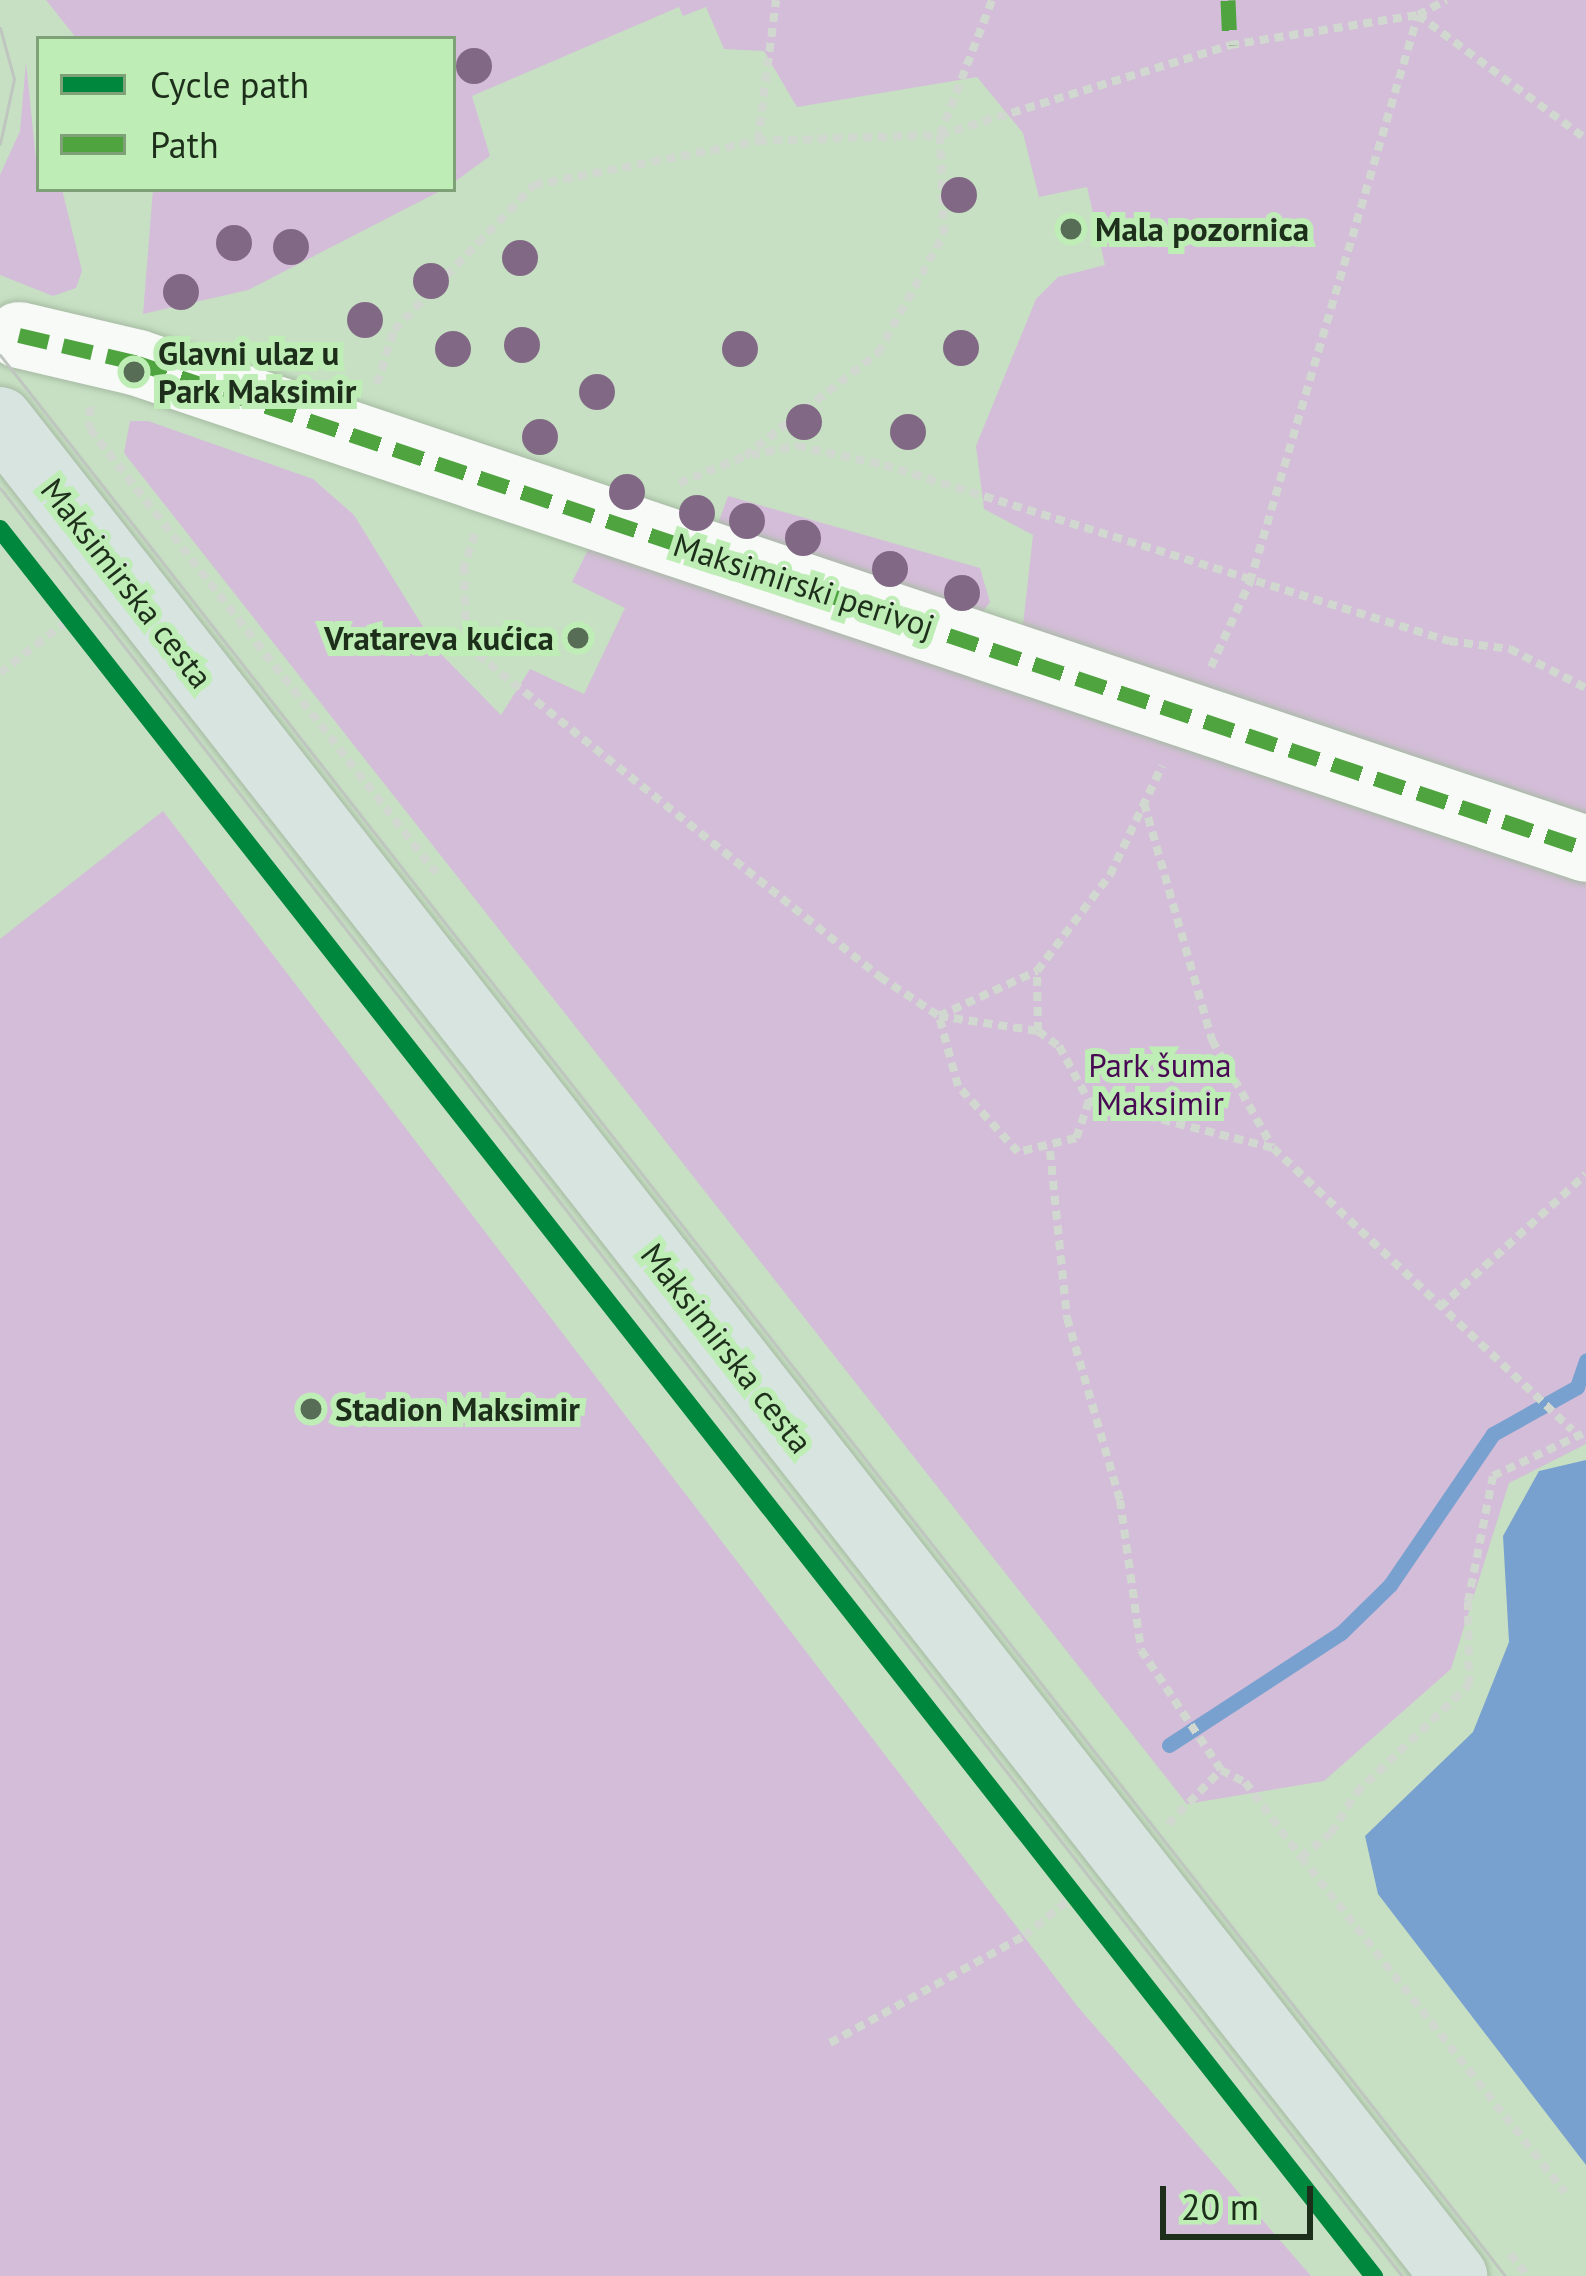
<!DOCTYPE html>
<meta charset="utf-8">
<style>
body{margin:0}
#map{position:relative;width:1586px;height:2276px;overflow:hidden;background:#c7e0c3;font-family:"PT Sans",sans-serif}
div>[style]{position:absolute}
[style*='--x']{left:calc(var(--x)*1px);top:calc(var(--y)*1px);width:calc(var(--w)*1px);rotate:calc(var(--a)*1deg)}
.green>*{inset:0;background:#d4bdd8}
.water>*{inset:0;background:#79a1d0}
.stream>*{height:15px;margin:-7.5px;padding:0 7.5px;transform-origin:7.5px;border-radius:7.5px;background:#79a1d0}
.path>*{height:8px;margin-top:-4px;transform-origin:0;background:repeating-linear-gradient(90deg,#d1d8d0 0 9px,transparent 0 15px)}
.roads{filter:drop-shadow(0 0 3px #a6baa3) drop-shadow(0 0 3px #a6baa3)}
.minor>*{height:66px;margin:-33px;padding:0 33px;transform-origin:33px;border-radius:33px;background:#f7faf6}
.major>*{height:66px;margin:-33px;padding:0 33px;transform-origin:33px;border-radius:33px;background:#d8e4e0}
.tram>*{height:3px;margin:-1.5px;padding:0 1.5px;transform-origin:1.5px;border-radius:1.5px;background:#bfc6bf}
.quiet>*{height:15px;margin-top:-7.5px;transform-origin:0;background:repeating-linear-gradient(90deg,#4fa440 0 30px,transparent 0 45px)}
.cycleway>*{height:18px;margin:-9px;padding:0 9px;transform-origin:9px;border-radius:9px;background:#00873e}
.trees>*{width:36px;height:36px;margin:-18px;border-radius:50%;background:#816985}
.dots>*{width:33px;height:33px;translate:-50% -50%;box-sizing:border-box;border:6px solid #beedb6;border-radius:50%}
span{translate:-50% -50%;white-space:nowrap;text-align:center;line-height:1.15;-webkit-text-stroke:12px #beedb6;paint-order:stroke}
.poi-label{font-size:33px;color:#1d2f1a;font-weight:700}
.left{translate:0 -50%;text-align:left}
.right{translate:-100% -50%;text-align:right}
.street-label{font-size:33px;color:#1d2f1a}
.park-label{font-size:33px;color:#480853}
.legend{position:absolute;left:36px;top:36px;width:420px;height:156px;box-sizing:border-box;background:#beedb6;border:3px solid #7ea178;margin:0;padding:15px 21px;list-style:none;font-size:36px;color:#1d2f1a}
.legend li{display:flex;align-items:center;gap:24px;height:60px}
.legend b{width:60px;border:3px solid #7ea178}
.scale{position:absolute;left:1160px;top:2186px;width:153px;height:54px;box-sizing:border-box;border:6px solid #1d2f1a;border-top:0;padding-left:15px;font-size:36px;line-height:42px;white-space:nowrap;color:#1d2f1a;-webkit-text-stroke:9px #beedb6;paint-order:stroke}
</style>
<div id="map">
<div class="green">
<i style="clip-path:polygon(46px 0,1586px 0,1586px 1444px,1509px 1483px,1451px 1669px,1324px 1781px,1187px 1804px,124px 453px,130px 421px,148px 421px,313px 479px,354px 515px,438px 651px,501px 715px,530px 669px,584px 694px,625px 608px,572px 582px,592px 542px,1022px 634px,1033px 535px,984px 509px,976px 446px,1036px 299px,1058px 277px,1105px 265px,1087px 187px,1039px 197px,1023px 133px,977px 77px,797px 107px,764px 51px,724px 49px,706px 7px,683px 16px,679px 7px,472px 96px,490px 156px,453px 183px,453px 39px,77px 39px)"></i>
<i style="clip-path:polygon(26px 62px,39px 189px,62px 189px,82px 271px,76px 288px,53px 296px,0 275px,0 175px,20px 131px)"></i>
<i style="clip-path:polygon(153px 189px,444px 189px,248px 290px,143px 314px)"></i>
<i style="clip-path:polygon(728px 496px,980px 568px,990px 602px,982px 613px,716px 529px)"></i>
<i style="clip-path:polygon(163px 811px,1078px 2007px,1311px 2276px,0 2276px,0 939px)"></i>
</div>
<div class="water">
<i style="clip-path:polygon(1586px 1460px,1586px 2165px,1378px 1894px,1365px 1836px,1473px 1732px,1509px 1642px,1503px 1536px,1539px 1471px)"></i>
</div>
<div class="stream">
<i style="--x:1169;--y:1745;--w:205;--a:-33.1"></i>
<i style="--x:1341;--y:1633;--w:69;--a:-44.4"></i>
<i style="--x:1390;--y:1585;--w:183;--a:-55.7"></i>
<i style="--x:1493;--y:1434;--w:96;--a:-29.2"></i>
<i style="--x:1577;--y:1387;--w:28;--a:-71"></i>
</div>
<div class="path">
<i style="--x:758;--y:141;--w:182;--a:-1.9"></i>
<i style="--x:940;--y:135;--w:145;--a:-68.9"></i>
<i style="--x:377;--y:384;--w:57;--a:-72.5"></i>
<i style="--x:394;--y:330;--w:202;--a:-46"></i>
<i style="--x:534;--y:185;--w:228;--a:-11.1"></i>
<i style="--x:758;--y:141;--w:142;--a:-82.7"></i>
<i style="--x:90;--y:407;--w:22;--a:90"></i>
<i style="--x:90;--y:429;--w:563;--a:52.07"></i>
<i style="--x:751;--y:455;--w:47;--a:-11.1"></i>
<i style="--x:797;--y:446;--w:89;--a:12.3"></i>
<i style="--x:884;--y:465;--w:592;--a:17.3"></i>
<i style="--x:1449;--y:641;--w:62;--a:7.5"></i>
<i style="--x:1510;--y:649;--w:85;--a:27.2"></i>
<i style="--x:679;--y:483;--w:71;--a:-22.2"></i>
<i style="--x:745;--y:456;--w:168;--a:-37.8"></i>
<i style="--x:878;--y:353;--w:136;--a:-61"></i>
<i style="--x:944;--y:234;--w:99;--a:-92.3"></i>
<i style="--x:940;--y:135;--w:304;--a:-17.2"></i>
<i style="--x:1230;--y:45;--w:190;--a:-9.1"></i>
<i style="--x:1418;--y:15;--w:32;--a:-28"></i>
<i style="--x:475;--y:534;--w:34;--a:109"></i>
<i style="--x:464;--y:566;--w:79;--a:88.5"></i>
<i style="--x:466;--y:645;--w:531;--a:38.73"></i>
<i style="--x:880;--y:977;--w:71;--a:33.5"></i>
<i style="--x:939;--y:1016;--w:108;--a:-24.7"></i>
<i style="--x:1211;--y:667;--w:94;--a:-65.4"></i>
<i style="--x:1250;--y:582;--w:591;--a:-73.5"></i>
<i style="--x:1418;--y:15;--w:209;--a:36.4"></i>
<i style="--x:0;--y:673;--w:90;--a:-37.8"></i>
<i style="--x:1144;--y:803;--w:247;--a:74"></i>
<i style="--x:1212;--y:1040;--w:122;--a:60.5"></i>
<i style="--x:939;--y:1016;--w:100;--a:8.6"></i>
<i style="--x:1038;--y:1031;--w:26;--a:36"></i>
<i style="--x:1059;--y:1046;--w:63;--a:61.4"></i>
<i style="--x:1089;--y:1101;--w:39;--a:109"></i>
<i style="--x:1076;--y:1138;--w:60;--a:166.4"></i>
<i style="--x:1018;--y:1152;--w:89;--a:-132.3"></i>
<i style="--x:958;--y:1086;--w:73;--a:-105.2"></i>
<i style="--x:1038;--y:1031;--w:60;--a:-91"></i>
<i style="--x:1037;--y:971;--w:121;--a:-52.8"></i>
<i style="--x:1110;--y:875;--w:121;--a:-64.5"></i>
<i style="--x:1089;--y:1101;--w:190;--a:14.3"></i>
<i style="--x:1273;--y:1148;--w:411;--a:43.3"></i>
<i style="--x:1050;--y:1151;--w:168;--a:84.2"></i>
<i style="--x:1067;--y:1318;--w:190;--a:73.8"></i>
<i style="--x:1120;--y:1500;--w:151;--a:82"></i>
<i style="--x:1141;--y:1650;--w:144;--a:56.3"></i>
<i style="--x:1440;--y:1307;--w:197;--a:-42.3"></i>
<i style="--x:1168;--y:1824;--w:76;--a:-45.5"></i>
<i style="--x:1221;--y:1770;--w:27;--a:27"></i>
<i style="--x:1245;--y:1782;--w:94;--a:53.3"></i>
<i style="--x:1301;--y:1857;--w:38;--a:-39"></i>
<i style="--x:1331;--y:1833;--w:47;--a:-58"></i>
<i style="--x:1356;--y:1793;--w:156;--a:-43.7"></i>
<i style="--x:1469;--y:1685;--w:83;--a:-90.7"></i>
<i style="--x:1468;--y:1602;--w:128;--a:-78.8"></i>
<i style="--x:1493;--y:1476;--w:103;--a:-25.3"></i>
<i style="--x:1301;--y:1857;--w:427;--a:51.8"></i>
<i style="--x:830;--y:2043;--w:222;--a:-28.9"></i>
<i style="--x:1024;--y:1936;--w:75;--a:-39"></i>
<i style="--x:1510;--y:2254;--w:28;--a:51"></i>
</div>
<div class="roads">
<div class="minor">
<i style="--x:19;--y:335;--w:122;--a:13.2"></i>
<i style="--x:138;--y:363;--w:1527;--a:18.55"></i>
</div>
<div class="major">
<i style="--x:0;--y:420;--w:2358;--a:51.92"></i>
</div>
</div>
<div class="tram">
<i style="--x:0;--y:28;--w:53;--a:74.6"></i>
<i style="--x:14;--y:79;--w:66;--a:102.2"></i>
<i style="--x:0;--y:355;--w:2440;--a:51.92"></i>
<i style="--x:0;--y:488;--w:2272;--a:51.9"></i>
</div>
<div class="quiet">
<i style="--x:1228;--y:0;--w:45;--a:87.5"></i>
<i style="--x:19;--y:335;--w:122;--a:13.2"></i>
<i style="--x:138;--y:363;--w:1527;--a:18.55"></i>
</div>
<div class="cycleway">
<i style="--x:0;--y:529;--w:2223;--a:51.82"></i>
</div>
<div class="trees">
<i style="left:474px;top:66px"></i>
<i style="left:959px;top:195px"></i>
<i style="left:234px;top:243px"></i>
<i style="left:291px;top:247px"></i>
<i style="left:520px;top:258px"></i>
<i style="left:431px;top:281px"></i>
<i style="left:181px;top:292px"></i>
<i style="left:365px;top:320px"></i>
<i style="left:522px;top:345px"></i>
<i style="left:961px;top:348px"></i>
<i style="left:453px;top:349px"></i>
<i style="left:740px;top:349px"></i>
<i style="left:597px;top:392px"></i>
<i style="left:804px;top:422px"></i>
<i style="left:908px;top:432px"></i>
<i style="left:540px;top:437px"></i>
<i style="left:627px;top:492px"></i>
<i style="left:697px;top:513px"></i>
<i style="left:747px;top:521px"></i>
<i style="left:803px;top:538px"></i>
<i style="left:890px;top:569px"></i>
<i style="left:962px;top:593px"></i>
</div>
<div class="dots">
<i style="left:1071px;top:229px;background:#586d55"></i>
<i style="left:134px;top:372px;background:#586d55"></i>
<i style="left:578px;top:638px;background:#586d55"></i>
<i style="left:311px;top:1409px;background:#586d55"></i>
</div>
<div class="poi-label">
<span class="left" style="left:1095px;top:229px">Mala pozornica</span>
<span class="left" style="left:158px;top:372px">Glavni ulaz u<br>Park Maksimir</span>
<span class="right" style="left:554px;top:638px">Vratareva kućica</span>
<span class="left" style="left:335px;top:1409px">Stadion Maksimir</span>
</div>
<div class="street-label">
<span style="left:127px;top:583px;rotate:52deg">Maksimirska cesta</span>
<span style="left:804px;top:585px;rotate:18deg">Maksimirski perivoj</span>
<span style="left:727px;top:1348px;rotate:52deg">Maksimirska cesta</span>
</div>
<div class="park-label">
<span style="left:1160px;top:1084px">Park šuma<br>Maksimir</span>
</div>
<ul class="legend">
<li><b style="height:15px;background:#00873e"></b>Cycle path</li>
<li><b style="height:15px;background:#4fa440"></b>Path</li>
</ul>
<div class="scale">20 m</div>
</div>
